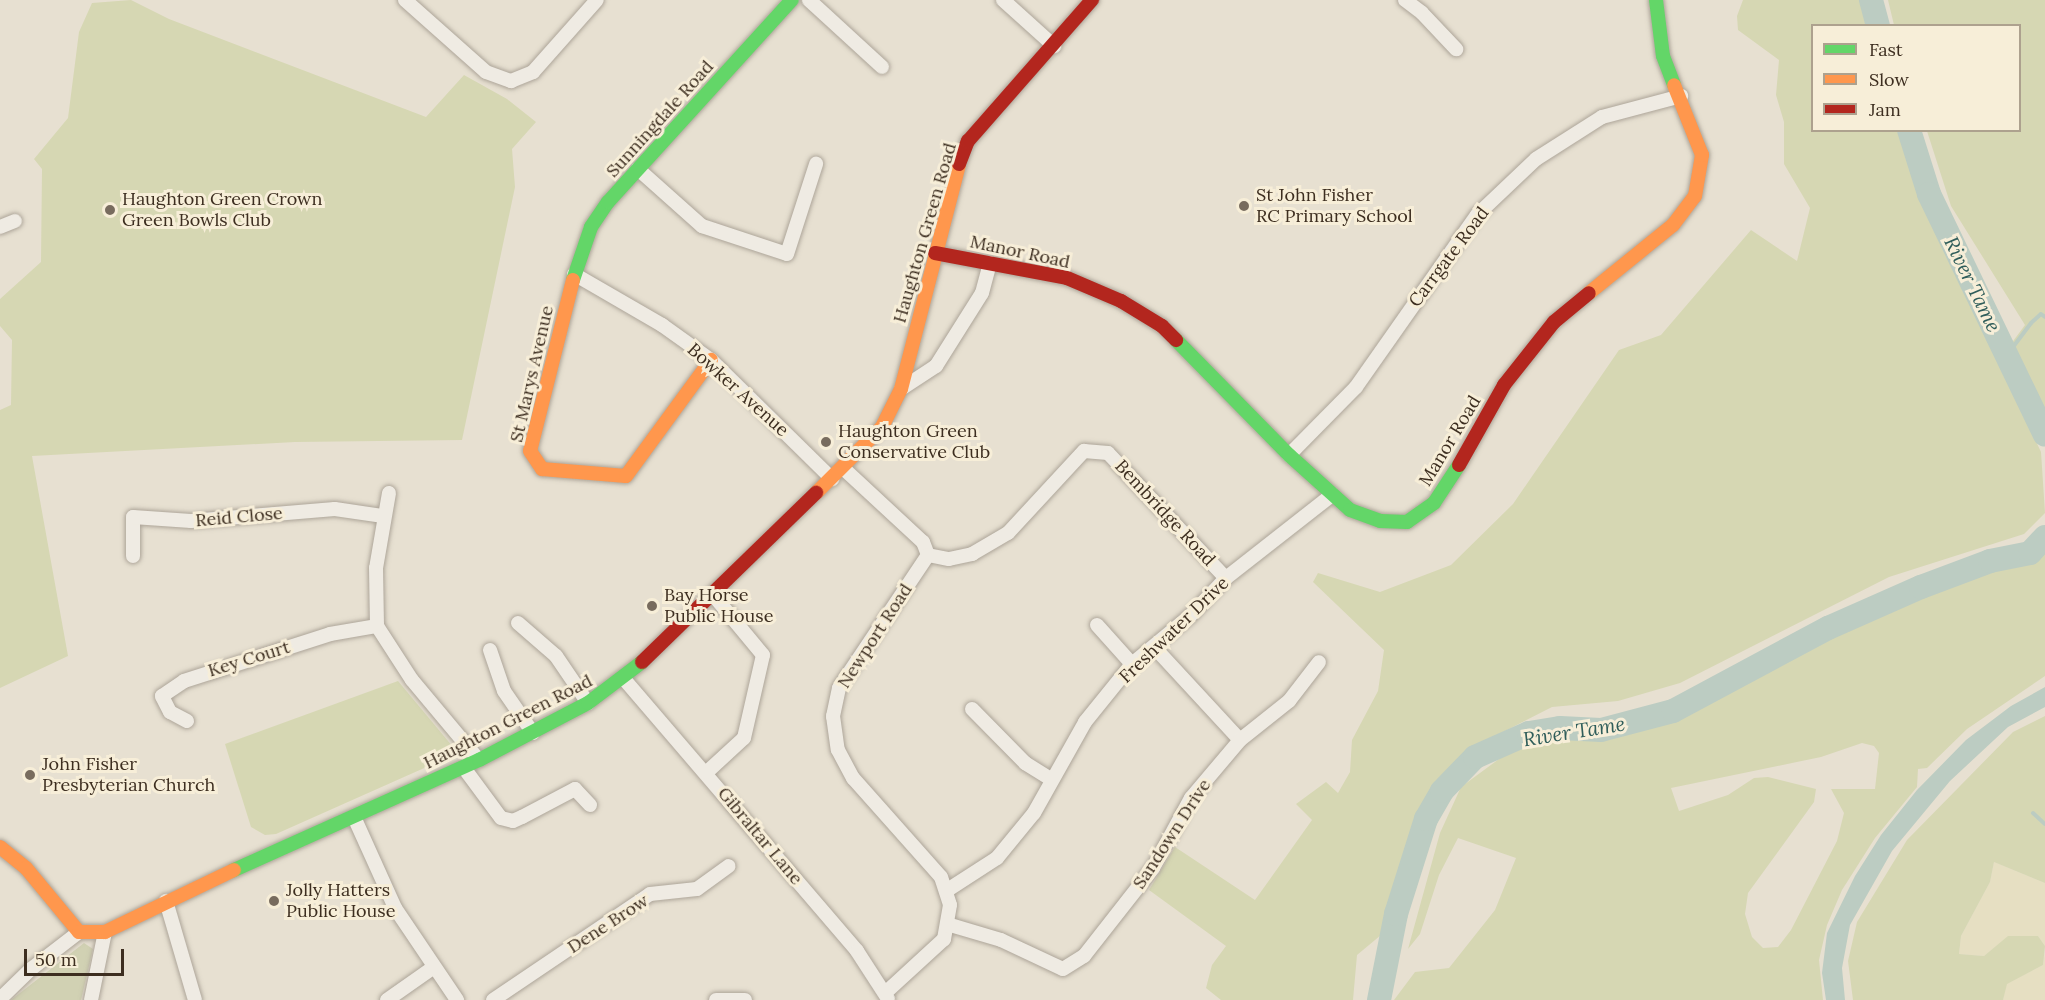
<!DOCTYPE html>
<style>
body{margin:0}
#map{position:relative;width:2045px;height:1000px;overflow:hidden;background:#e7e0d1;font-family:Lora,serif}
div>[style]{position:absolute}
[style*='--x']{left:calc(var(--x)*1px);top:calc(var(--y)*1px);width:calc(var(--w)*1px);rotate:calc(var(--a)*1deg)}
.farmland>*{inset:0;background:#e6dfc2}
.green>*{inset:0;background:#d6d7b3}
.cemetery>*{inset:0;background:#d1d1b3}
.water>*{inset:0;background:#bcccc2}
.stream>*{height:4px;margin:-2px;padding:0 2px;transform-origin:2px;border-radius:2px;background:#bcccc2}
.river>*{height:24px;margin:-12px;padding:0 12px;transform-origin:12px;border-radius:12px;background:#bcccc2}
.roads{filter:drop-shadow(0 0 2px #ada599) drop-shadow(0 0 2px #ada599)}
.street>*{height:14px;margin:-7px;padding:0 7px;transform-origin:7px;border-radius:7px;background:#efebe3}
.fast>*{height:14px;margin:-7px;padding:0 7px;transform-origin:7px;border-radius:7px;background:#63d668}
.slow>*{height:14px;margin:-7px;padding:0 7px;transform-origin:7px;border-radius:7px;background:#ff974d}
.jam>*{height:14px;margin:-7px;padding:0 7px;transform-origin:7px;border-radius:7px;background:#b3261e}
.dots>*{width:16px;height:16px;translate:-50% -50%;box-sizing:border-box;border:3px solid #f7eed8;border-radius:50%}
span{translate:-50% -50%;white-space:nowrap;text-align:center;line-height:1.15;-webkit-text-stroke:6px #f7eed8;paint-order:stroke}
.street-label{font-size:18px;color:#3d2e20}
.poi-label{font-size:18px;color:#3d2e20}
.left{translate:0 -50%;text-align:left}
.water-label{font-size:20px;color:#2f5d5a;font-style:italic}
.legend{position:absolute;left:1811px;top:24px;width:210px;height:108px;box-sizing:border-box;background:#f7eed8;border:2px solid #ada18e;margin:0;padding:8px 10px;list-style:none;font-size:18px;color:#3d2e20}
.legend li{display:flex;align-items:center;gap:12px;height:30px}
.legend b{width:30px;border:2px solid #ada18e}
.scale{position:absolute;left:24px;top:949px;width:100px;height:27px;box-sizing:border-box;border:3px solid #3d2e20;border-top:0;padding-left:8px;font-size:18px;line-height:21px;white-space:nowrap;color:#3d2e20;-webkit-text-stroke:4px #f7eed8;paint-order:stroke}
</style>
<div id="map">
<div class="farmland">
<i style="clip-path:polygon(1994px 862px,2045px 883px,2045px 946px,2038px 936px,2009px 936px,1984px 956px,1959px 954px,1961px 936px,1990px 882px)"></i>
<i style="clip-path:polygon(2045px 952px,2045px 1000px,2003px 1000px,2006px 984px,2043px 965px)"></i>
</div>
<div class="green">
<i style="clip-path:polygon(131px 0,169px 19px,426px 117px,464px 75px,507px 99px,536px 122px,512px 149px,515px 187px,462px 440px,295px 442px,32px 456px,68px 656px,0 688px,0 410px,11px 405px,12px 340px,0 326px,0 299px,41px 262px,42px 169px,34px 159px,68px 118px,79px 32px,92px 3px)"></i>
<i style="clip-path:polygon(1743px 0,1871px 0,1878px 25px,1812px 26px,1812px 130px,1909px 131px,1929px 194px,1955px 247px,1945px 249px,2041px 452px,2045px 513px,2024px 534px,1889px 577px,1680px 683px,1618px 701px,1552px 707px,1472px 748px,1475px 757px,1442px 791px,1426px 819px,1393px 925px,1357px 955px,1353px 1000px,1221px 1000px,1206px 988px,1212px 965px,1226px 946px,1149px 890px,1175px 847px,1255px 900px,1312px 820px,1296px 804px,1326px 782px,1338px 793px,1350px 772px,1352px 740px,1378px 691px,1384px 650px,1313px 582px,1318px 573px,1380px 592px,1451px 565px,1513px 504px,1619px 350px,1661px 335px,1751px 230px,1797px 261px,1810px 208px,1784px 164px,1784px 122px,1776px 95px,1779px 60px,1738px 30px,1737px 16px)"></i>
<i style="clip-path:polygon(1888px 0,2045px 0,2045px 435px,2005px 352px,2025px 325px,1951px 206px,1927px 131px,2020px 130px,2020px 26px,1894px 25px)"></i>
<i style="clip-path:polygon(evenodd,2045px 537px,2045px 676px,1967px 729px,1927px 768px,1918px 769px,1917px 787px,1875px 838px,1842px 890px,1827px 925px,1819px 960px,1823px 1000px,1394px 1000px,1415px 972px,1449px 968px,1495px 910px,1516px 858px,1458px 838px,1439px 875px,1420px 934px,1408px 949px,1440px 833px,1461px 787px,1499px 759px,1487px 750px,1529px 733px,1560px 728px,1601px 730px,1673px 711px,1828px 628px,1921px 587px,1990px 561px,2030px 553px,2045px 537px,1862px 743px,1874px 746px,1879px 753px,1875px 789px,1831px 789px,1844px 813px,1837px 841px,1791px 930px,1778px 947px,1763px 948px,1752px 937px,1745px 914px,1748px 893px,1814px 802px,1816px 789px,1768px 777px,1754px 778px,1728px 795px,1679px 811px,1671px 788px,1821px 757px,1862px 743px)"></i>
<i style="clip-path:polygon(398px 681px,458px 753px,276px 834px,265px 835px,251px 827px,225px 744px)"></i>
<i style="clip-path:polygon(2045px 716px,2045px 883px,1994px 862px,1990px 882px,1961px 936px,1959px 954px,1984px 956px,2008px 936px,2038px 936px,2045px 946px,2043px 965px,2007px 984px,2003px 1000px,1853px 1000px,1848px 961px,1857px 922px,1907px 840px,2013px 732px)"></i>
</div>
<div class="cemetery">
<i style="clip-path:polygon(84px 943px,93px 949px,81px 1000px,11px 1000px)"></i>
</div>
<div class="water">
<i style="clip-path:polygon(2045px 687px,2045px 707px,2008px 727px,1950px 781px,1892px 851px,1850px 925px,1842px 968px,1845px 1000px,1826px 1000px,1822px 973px,1827px 933px,1855px 876px,1881px 835px,1917px 790px,1966px 740px,2011px 706px)"></i>
</div>
<div class="stream">
<i style="--x:2007;--y:355;--w:40;--a:-53"></i>
<i style="--x:2031;--y:323;--w:13;--a:-42"></i>
<i style="--x:2041;--y:314;--w:5;--a:37"></i>
<i style="--x:2033;--y:813;--w:16;--a:43"></i>
</div>
<div class="river">
<i style="--x:1871;--y:0;--w:27;--a:75"></i>
<i style="--x:1909;--y:130;--w:67;--a:72.6"></i>
<i style="--x:1929;--y:194;--w:267;--a:64.3"></i>
<i style="--x:1379;--y:1000;--w:88;--a:-78.8"></i>
<i style="--x:1396;--y:914;--w:100;--a:-72.5"></i>
<i style="--x:1426;--y:819;--w:32;--a:-60"></i>
<i style="--x:1442;--y:791;--w:47;--a:-45.9"></i>
<i style="--x:1475;--y:757;--w:59;--a:-24"></i>
<i style="--x:1529;--y:733;--w:31;--a:-9"></i>
<i style="--x:1560;--y:728;--w:41;--a:2.8"></i>
<i style="--x:1601;--y:730;--w:74;--a:-14.8"></i>
<i style="--x:1673;--y:711;--w:176;--a:-28.2"></i>
<i style="--x:1828;--y:628;--w:102;--a:-23.8"></i>
<i style="--x:1921;--y:587;--w:74;--a:-20.6"></i>
<i style="--x:1990;--y:561;--w:41;--a:-11.3"></i>
<i style="--x:2030;--y:553;--w:22;--a:-47"></i>
</div>
<div class="roads">
<div class="street">
<i style="--x:405;--y:0;--w:108;--a:41.6"></i>
<i style="--x:486;--y:72;--w:27;--a:20"></i>
<i style="--x:511;--y:81;--w:24;--a:-22"></i>
<i style="--x:533;--y:72;--w:96;--a:-48.4"></i>
<i style="--x:809;--y:0;--w:99;--a:42.5"></i>
<i style="--x:1003;--y:0;--w:69;--a:42"></i>
<i style="--x:1405;--y:0;--w:21;--a:37"></i>
<i style="--x:1422;--y:13;--w:50;--a:46.6"></i>
<i style="--x:638;--y:169;--w:86;--a:41.7"></i>
<i style="--x:702;--y:226;--w:89;--a:18.2"></i>
<i style="--x:787;--y:254;--w:95;--a:-72.1"></i>
<i style="--x:0;--y:227;--w:16;--a:-22"></i>
<i style="--x:574;--y:274;--w:102;--a:30.1"></i>
<i style="--x:662;--y:325;--w:60;--a:35.5"></i>
<i style="--x:711;--y:360;--w:170;--a:44.5"></i>
<i style="--x:901;--y:389;--w:42;--a:-33.3"></i>
<i style="--x:936;--y:366;--w:86;--a:-57.8"></i>
<i style="--x:982;--y:293;--w:31;--a:-75"></i>
<i style="--x:1289;--y:455;--w:95;--a:-45.4"></i>
<i style="--x:1356;--y:387;--w:210;--a:-54.9"></i>
<i style="--x:1477;--y:215;--w:81;--a:-43.5"></i>
<i style="--x:1536;--y:159;--w:78;--a:-32.5"></i>
<i style="--x:1602;--y:117;--w:82;--a:-14.9"></i>
<i style="--x:843;--y:468;--w:109;--a:42.8"></i>
<i style="--x:923;--y:542;--w:14;--a:69"></i>
<i style="--x:928;--y:555;--w:160;--a:123.8"></i>
<i style="--x:839;--y:688;--w:29;--a:102"></i>
<i style="--x:833;--y:716;--w:34;--a:82"></i>
<i style="--x:838;--y:750;--w:32;--a:62"></i>
<i style="--x:853;--y:778;--w:132;--a:48.4"></i>
<i style="--x:941;--y:877;--w:29;--a:72"></i>
<i style="--x:950;--y:905;--w:35;--a:100"></i>
<i style="--x:944;--y:939;--w:80;--a:137.5"></i>
<i style="--x:389;--y:493;--w:76;--a:99.8"></i>
<i style="--x:376;--y:568;--w:58;--a:89"></i>
<i style="--x:377;--y:626;--w:64;--a:57.1"></i>
<i style="--x:412;--y:680;--w:104;--a:50.1"></i>
<i style="--x:928;--y:555;--w:21;--a:11"></i>
<i style="--x:949;--y:559;--w:24;--a:-12"></i>
<i style="--x:972;--y:554;--w:42;--a:-30.3"></i>
<i style="--x:1008;--y:533;--w:112;--a:-47.2"></i>
<i style="--x:1084;--y:451;--w:24;--a:5"></i>
<i style="--x:1108;--y:453;--w:172;--a:46.7"></i>
<i style="--x:133;--y:556;--w:39;--a:-90"></i>
<i style="--x:133;--y:517;--w:58;--a:3.9"></i>
<i style="--x:191;--y:521;--w:144;--a:-4.8"></i>
<i style="--x:335;--y:509;--w:49;--a:8.3"></i>
<i style="--x:518;--y:623;--w:50;--a:41"></i>
<i style="--x:556;--y:656;--w:57;--a:55.8"></i>
<i style="--x:1097;--y:625;--w:52;--a:48.1"></i>
<i style="--x:1155;--y:648;--w:125;--a:47.3"></i>
<i style="--x:490;--y:650;--w:43;--a:71.1"></i>
<i style="--x:504;--y:691;--w:51;--a:55.4"></i>
<i style="--x:624;--y:679;--w:358;--a:49.4"></i>
<i style="--x:857;--y:951;--w:57;--a:57.1"></i>
<i style="--x:972;--y:709;--w:76;--a:45.5"></i>
<i style="--x:1025;--y:763;--w:31;--a:32"></i>
<i style="--x:187;--y:721;--w:19;--a:-152"></i>
<i style="--x:170;--y:712;--w:18;--a:-117"></i>
<i style="--x:162;--y:696;--w:27;--a:-34"></i>
<i style="--x:184;--y:681;--w:153;--a:-17.8"></i>
<i style="--x:330;--y:634;--w:48;--a:-9.7"></i>
<i style="--x:464;--y:768;--w:62;--a:53.5"></i>
<i style="--x:501;--y:818;--w:12;--a:14"></i>
<i style="--x:513;--y:821;--w:10;--a:-24"></i>
<i style="--x:522;--y:817;--w:60;--a:-27.8"></i>
<i style="--x:575;--y:789;--w:22;--a:47"></i>
<i style="--x:707;--y:772;--w:50;--a:-42.6"></i>
<i style="--x:744;--y:738;--w:85;--a:-77.1"></i>
<i style="--x:763;--y:655;--w:77;--a:-129.7"></i>
<i style="--x:354;--y:817;--w:100;--a:65.7"></i>
<i style="--x:395;--y:908;--w:111;--a:56"></i>
<i style="--x:946;--y:891;--w:61;--a:-32.9"></i>
<i style="--x:997;--y:858;--w:58;--a:-50.6"></i>
<i style="--x:1034;--y:813;--w:104;--a:-60.7"></i>
<i style="--x:1085;--y:722;--w:75;--a:-51"></i>
<i style="--x:1132;--y:664;--w:75;--a:-39.6"></i>
<i style="--x:1190;--y:616;--w:52;--a:-46.5"></i>
<i style="--x:1226;--y:578;--w:135;--a:-38.1"></i>
<i style="--x:166;--y:901;--w:103;--a:73.7"></i>
<i style="--x:947;--y:924;--w:56;--a:16.5"></i>
<i style="--x:1001;--y:940;--w:68;--a:25.1"></i>
<i style="--x:1063;--y:969;--w:25;--a:-32"></i>
<i style="--x:1084;--y:956;--w:112;--a:-51.9"></i>
<i style="--x:1153;--y:868;--w:80;--a:-61.5"></i>
<i style="--x:1191;--y:798;--w:76;--a:-49.8"></i>
<i style="--x:1240;--y:740;--w:63;--a:-38.5"></i>
<i style="--x:1289;--y:701;--w:49;--a:-52.4"></i>
<i style="--x:0;--y:999;--w:43;--a:-44.1"></i>
<i style="--x:31;--y:969;--w:61;--a:-37.6"></i>
<i style="--x:91;--y:1000;--w:69;--a:-78.4"></i>
<i style="--x:387;--y:1000;--w:57;--a:-35.1"></i>
<i style="--x:493;--y:1000;--w:189;--a:-34"></i>
<i style="--x:650;--y:894;--w:47;--a:-6.1"></i>
<i style="--x:697;--y:889;--w:39;--a:-36"></i>
<i style="--x:716;--y:1000;--w:29;--a:0"></i>
</div>
<div class="fast">
<i style="--x:1656;--y:0;--w:56;--a:82.9"></i>
<i style="--x:1663;--y:56;--w:31;--a:69"></i>
<i style="--x:573;--y:280;--w:56;--a:-71.2"></i>
<i style="--x:591;--y:227;--w:30;--a:-56"></i>
<i style="--x:608;--y:202;--w:273;--a:-47.7"></i>
<i style="--x:1176;--y:340;--w:161;--a:45.5"></i>
<i style="--x:1289;--y:455;--w:82;--a:42"></i>
<i style="--x:1350;--y:510;--w:32;--a:20"></i>
<i style="--x:1380;--y:521;--w:27;--a:2"></i>
<i style="--x:1407;--y:522;--w:33;--a:-35"></i>
<i style="--x:1434;--y:503;--w:45;--a:-56.7"></i>
<i style="--x:234;--y:870;--w:269;--a:-24.2"></i>
<i style="--x:479;--y:760;--w:123;--a:-27.6"></i>
<i style="--x:588;--y:703;--w:68;--a:-37.2"></i>
</div>
<div class="slow">
<i style="--x:573;--y:280;--w:176;--a:104.1"></i>
<i style="--x:530;--y:451;--w:22;--a:56"></i>
<i style="--x:542;--y:469;--w:84;--a:4.8"></i>
<i style="--x:626;--y:476;--w:144;--a:-53.8"></i>
<i style="--x:1589;--y:293;--w:108;--a:-39"></i>
<i style="--x:1673;--y:225;--w:36;--a:-53"></i>
<i style="--x:1695;--y:196;--w:42;--a:-80.3"></i>
<i style="--x:1702;--y:155;--w:75;--a:-111.8"></i>
<i style="--x:816;--y:493;--w:93;--a:-45"></i>
<i style="--x:882;--y:427;--w:42;--a:-63.4"></i>
<i style="--x:901;--y:389;--w:232;--a:-75.5"></i>
<i style="--x:0;--y:847;--w:33;--a:39"></i>
<i style="--x:26;--y:868;--w:83;--a:50.4"></i>
<i style="--x:79;--y:932;--w:26;--a:0"></i>
<i style="--x:105;--y:932;--w:143;--a:-25.7"></i>
</div>
<div class="jam">
<i style="--x:959;--y:164;--w:25;--a:-69"></i>
<i style="--x:968;--y:141;--w:188;--a:-48.7"></i>
<i style="--x:935;--y:253;--w:134;--a:10.7"></i>
<i style="--x:1067;--y:278;--w:59;--a:23.1"></i>
<i style="--x:1121;--y:301;--w:48;--a:31.4"></i>
<i style="--x:1162;--y:326;--w:20;--a:45"></i>
<i style="--x:1459;--y:465;--w:92;--a:-60.6"></i>
<i style="--x:1504;--y:385;--w:80;--a:-51.6"></i>
<i style="--x:1554;--y:322;--w:45;--a:-39.6"></i>
<i style="--x:642;--y:662;--w:243;--a:-44.2"></i>
</div>
</div>
<div class="dots">
<i style="left:1244px;top:206px;background:#786c5e"></i>
<i style="left:110px;top:210px;background:#786c5e"></i>
<i style="left:826px;top:442px;background:#786c5e"></i>
<i style="left:652px;top:606px;background:#786c5e"></i>
<i style="left:30px;top:775px;background:#786c5e"></i>
<i style="left:274px;top:901px;background:#786c5e"></i>
</div>
<div class="street-label">
<span style="left:660px;top:119px;rotate:-48deg">Sunningdale Road</span>
<span style="left:925px;top:233px;rotate:-74deg">Haughton Green Road</span>
<span style="left:1020px;top:252px;rotate:12deg">Manor Road</span>
<span style="left:1449px;top:257px;rotate:-53deg">Carrgate Road</span>
<span style="left:532px;top:374px;rotate:-77deg">St Marys Avenue</span>
<span style="left:738px;top:390px;rotate:42deg">Bowker Avenue</span>
<span style="left:1450px;top:441px;rotate:-59deg">Manor Road</span>
<span style="left:1165px;top:513px;rotate:47deg">Bembridge Road</span>
<span style="left:239px;top:517px;rotate:-5deg">Reid Close</span>
<span style="left:1174px;top:630px;rotate:-44deg">Freshwater Drive</span>
<span style="left:875px;top:636px;rotate:-57deg">Newport Road</span>
<span style="left:249px;top:659px;rotate:-17deg">Key Court</span>
<span style="left:508px;top:722px;rotate:-27deg">Haughton Green Road</span>
<span style="left:1172px;top:834px;rotate:-57deg">Sandown Drive</span>
<span style="left:760px;top:836px;rotate:50deg">Gibraltar Lane</span>
<span style="left:608px;top:924px;rotate:-33deg">Dene Brow</span>
</div>
<div class="poi-label">
<span class="left" style="left:1256px;top:206px">St John Fisher<br>RC Primary School</span>
<span class="left" style="left:122px;top:210px">Haughton Green Crown<br>Green Bowls Club</span>
<span class="left" style="left:838px;top:442px">Haughton Green<br>Conservative Club</span>
<span class="left" style="left:664px;top:606px">Bay Horse<br>Public House</span>
<span class="left" style="left:42px;top:775px">John Fisher<br>Presbyterian Church</span>
<span class="left" style="left:286px;top:901px">Jolly Hatters<br>Public House</span>
</div>
<div class="water-label">
<span style="left:1973px;top:284px;rotate:64deg">River Tame</span>
<span style="left:1574px;top:731px;rotate:-9deg">River Tame</span>
</div>
<ul class="legend">
<li><b style="height:8px;background:#63d668"></b>Fast</li>
<li><b style="height:8px;background:#ff974d"></b>Slow</li>
<li><b style="height:8px;background:#b3261e"></b>Jam</li>
</ul>
<div class="scale">50 m</div>
</div>
